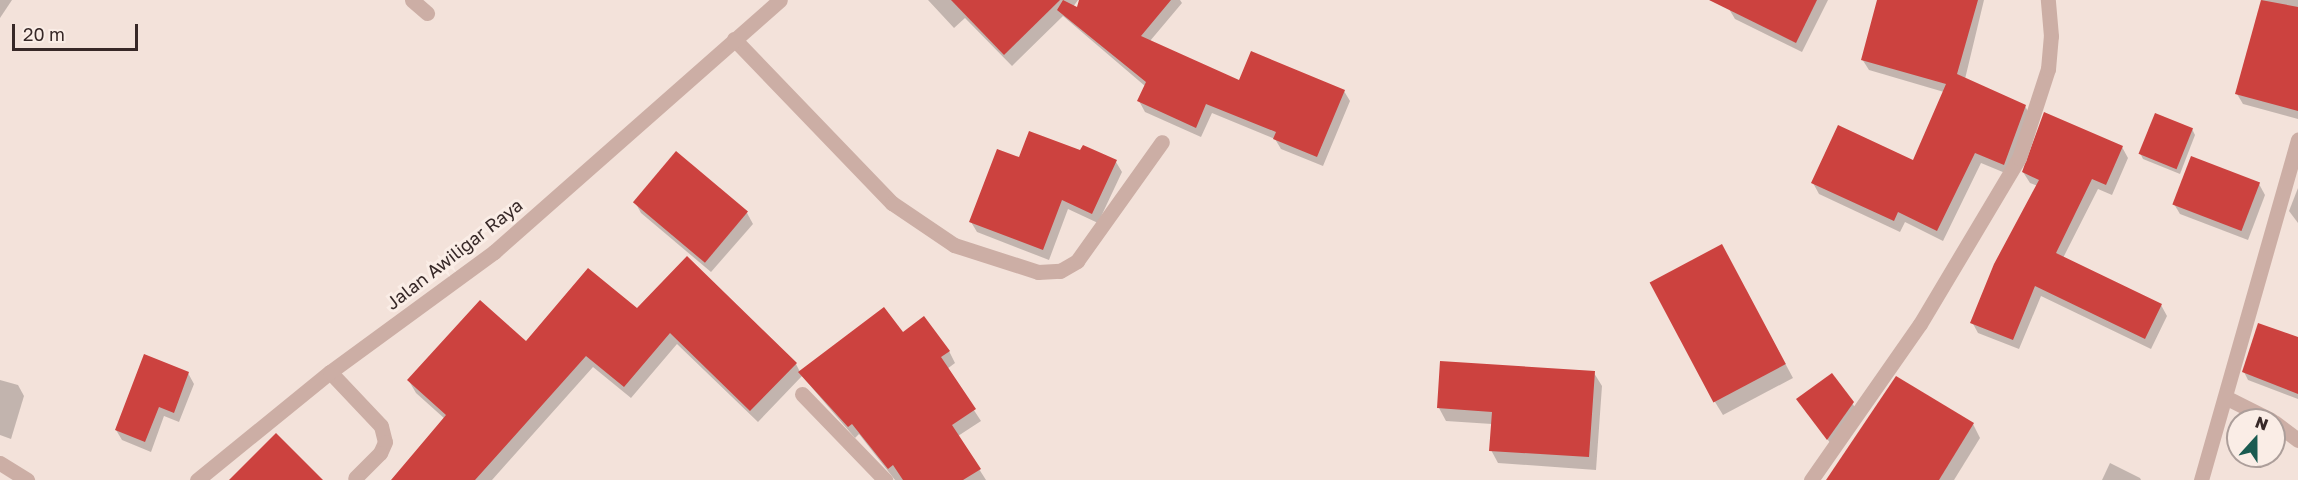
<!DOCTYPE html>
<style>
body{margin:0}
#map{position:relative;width:2298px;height:480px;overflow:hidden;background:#f3e2da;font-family:"Golos Text",sans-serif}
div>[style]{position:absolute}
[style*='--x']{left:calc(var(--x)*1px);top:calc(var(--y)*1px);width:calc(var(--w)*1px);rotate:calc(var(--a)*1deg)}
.shadow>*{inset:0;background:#0003}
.building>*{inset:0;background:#cc423f;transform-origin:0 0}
.service>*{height:15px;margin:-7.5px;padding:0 7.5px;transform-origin:7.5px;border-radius:7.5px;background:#ccaea5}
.minor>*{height:15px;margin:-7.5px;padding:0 7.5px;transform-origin:7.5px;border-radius:7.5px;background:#ccaea5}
.tertiary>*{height:15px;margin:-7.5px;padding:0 7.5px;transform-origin:7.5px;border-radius:7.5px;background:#ccaea5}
span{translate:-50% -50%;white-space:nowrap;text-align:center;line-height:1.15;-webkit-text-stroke:6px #faede6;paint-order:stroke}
.street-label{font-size:18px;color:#372827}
.north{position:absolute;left:2226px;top:408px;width:60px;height:60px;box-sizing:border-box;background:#faede6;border:2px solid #ac9e9a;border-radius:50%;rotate:21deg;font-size:16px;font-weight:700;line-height:24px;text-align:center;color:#372827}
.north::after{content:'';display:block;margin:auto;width:21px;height:27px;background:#1a5b51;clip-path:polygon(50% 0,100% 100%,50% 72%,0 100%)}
.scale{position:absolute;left:12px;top:24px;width:126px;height:27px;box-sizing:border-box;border:3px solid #372827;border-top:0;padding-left:8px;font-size:18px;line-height:21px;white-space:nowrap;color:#372827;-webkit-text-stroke:4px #faede6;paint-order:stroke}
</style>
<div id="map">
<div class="shadow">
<i style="clip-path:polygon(0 0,12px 0,0 18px)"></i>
<i style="clip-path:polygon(928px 0,1078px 0,1073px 7px,1099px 19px,1115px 0,1180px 0,1182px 3px,1150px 41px,1240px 82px,1344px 91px,1350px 101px,1323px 166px,1281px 149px,1275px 139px,1212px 113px,1201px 137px,1145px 112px,1139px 101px,1145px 86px,1063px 16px,1012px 66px,965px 18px,954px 28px)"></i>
<i style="clip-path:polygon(1733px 0,1828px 0,1802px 52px,1735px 19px,1729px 9px)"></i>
<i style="clip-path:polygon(1879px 0,1984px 0,1965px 79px,2025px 106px,2031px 117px,2010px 175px,1981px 163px,1943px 241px,1905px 222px,1900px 232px,1819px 194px,1813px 183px,1913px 162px,1944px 92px,1869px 70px,1862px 59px)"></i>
<i style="clip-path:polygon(2262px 0,2298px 0,2298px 119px,2243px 104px,2237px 94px)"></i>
<i style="clip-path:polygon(2192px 129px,2195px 135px,2180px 174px,2143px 159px,2140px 153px)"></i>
<i style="clip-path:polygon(2122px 147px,2128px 158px,2112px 195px,2098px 189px,2063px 258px,2161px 305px,2167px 316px,2151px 349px,2041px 296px,2019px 349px,1978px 333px,1972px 322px,2038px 186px,2030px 183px,2023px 172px)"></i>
<i style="clip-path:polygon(1081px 152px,1116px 162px,1122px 172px,1098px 223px,1068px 209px,1049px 260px,977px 232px,971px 222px,1020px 159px)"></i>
<i style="clip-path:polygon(2259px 184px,2265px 195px,2248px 240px,2180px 214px,2174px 204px)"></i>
<i style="clip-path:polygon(2298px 188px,2298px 223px,2289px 211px)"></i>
<i style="clip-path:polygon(635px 202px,747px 213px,753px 224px,711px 272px,641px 213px)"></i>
<i style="clip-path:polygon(1729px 259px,1793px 378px,1723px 415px,1715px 402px)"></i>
<i style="clip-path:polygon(637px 310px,796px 364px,800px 372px,902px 334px,949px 351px,955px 363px,947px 369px,981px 421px,958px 436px,986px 480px,895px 480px,859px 434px,855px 438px,802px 376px,758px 422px,677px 344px,631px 398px,593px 367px,492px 480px,393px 480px,445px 419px,416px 393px,409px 381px)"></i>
<i style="clip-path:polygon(2298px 339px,2298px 399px,2248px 380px,2244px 372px)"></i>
<i style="clip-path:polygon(188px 373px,194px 384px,179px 422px,164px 416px,151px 452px,122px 440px,116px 430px)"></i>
<i style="clip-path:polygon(1594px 373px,1602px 386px,1596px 470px,1498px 463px,1491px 450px,1492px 424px,1446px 421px,1439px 408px)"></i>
<i style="clip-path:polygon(0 380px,18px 385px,24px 396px,11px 439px,0 435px)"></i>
<i style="clip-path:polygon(1852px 403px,1856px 409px,1831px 444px,1801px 405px)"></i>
<i style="clip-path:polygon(1973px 424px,1980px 438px,1954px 480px,1835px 480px)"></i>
<i style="clip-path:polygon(2110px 463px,2140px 478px,2141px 480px,2102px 480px)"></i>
</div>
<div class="building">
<i style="clip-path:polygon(951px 0,1060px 0,1004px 55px)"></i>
<i style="clip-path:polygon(1063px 0,1077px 7px,1079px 0,1171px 0,1141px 36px,1239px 80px,1251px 51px,1345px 90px,1317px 157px,1273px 139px,1276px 132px,1206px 104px,1196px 128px,1137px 101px,1146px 82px,1057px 10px)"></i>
<i style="clip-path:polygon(1709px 0,1817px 0,1796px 43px)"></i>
<i style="clip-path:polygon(1877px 0,1978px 0,1957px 74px,2026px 105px,2004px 165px,1975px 153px,1937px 231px,1898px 212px,1894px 221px,1811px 183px,1838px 125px,1913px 160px,1946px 84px,1861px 60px)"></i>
<i style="clip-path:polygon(2261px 0,2298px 7px,2298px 111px,2235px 94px)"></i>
<i style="clip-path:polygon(2044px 112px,2123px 146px,2106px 185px,2092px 179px,2056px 253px,2162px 304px,2145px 339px,2035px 286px,2013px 340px,1970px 323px,1994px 264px,2039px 180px,2022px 172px)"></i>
<i style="left:2155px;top:113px;width:41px;height:44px;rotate:22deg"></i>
<i style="clip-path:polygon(1029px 131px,1080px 150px,1083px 145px,1117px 160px,1092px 214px,1062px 200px,1043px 250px,969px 222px,997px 149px,1019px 157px)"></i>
<i style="left:676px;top:151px;width:94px;height:67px;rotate:40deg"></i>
<i style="left:2191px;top:156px;width:74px;height:52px;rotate:21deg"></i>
<i style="left:1722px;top:244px;width:136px;height:82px;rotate:62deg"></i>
<i style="clip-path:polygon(687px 256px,797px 363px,750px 411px,670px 333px,624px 387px,586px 356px,475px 480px,391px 480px,446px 415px,407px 380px,480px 300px,526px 341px,588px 268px,637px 308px)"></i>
<i style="clip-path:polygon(884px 307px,903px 332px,924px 316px,950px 351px,941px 357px,976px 409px,952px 425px,981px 469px,963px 480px,903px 480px,893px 465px,888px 469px,852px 424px,848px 427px,798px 372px)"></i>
<i style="clip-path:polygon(2258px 323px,2298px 337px,2298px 394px,2242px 372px)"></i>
<i style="clip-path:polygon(144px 354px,189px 372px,174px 413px,159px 407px,145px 442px,115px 430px)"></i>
<i style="clip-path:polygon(1440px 361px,1595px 371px,1589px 457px,1489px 451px,1492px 412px,1437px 408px)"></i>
<i style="clip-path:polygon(1832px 373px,1854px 402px,1827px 440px,1796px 399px)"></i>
<i style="clip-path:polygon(1896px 376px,1974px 423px,1939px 480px,1826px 480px)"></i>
<i style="clip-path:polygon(276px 433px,323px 480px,229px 480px)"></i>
</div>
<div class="service">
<i style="--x:412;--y:0;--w:20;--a:41"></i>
<i style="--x:734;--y:39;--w:228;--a:46.1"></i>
<i style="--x:892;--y:203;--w:75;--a:34.1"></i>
<i style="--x:954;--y:245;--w:88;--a:17.8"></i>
<i style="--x:1038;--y:272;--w:22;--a:-3"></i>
<i style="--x:1060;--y:271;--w:20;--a:-30"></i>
<i style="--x:1077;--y:261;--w:146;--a:-54.5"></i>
<i style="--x:330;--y:372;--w:74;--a:46.6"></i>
<i style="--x:381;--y:426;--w:16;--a:76"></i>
<i style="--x:385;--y:442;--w:12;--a:114"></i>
<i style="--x:380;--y:453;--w:35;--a:135"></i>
</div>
<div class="minor">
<i style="--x:802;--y:394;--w:120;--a:46"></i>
<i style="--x:2227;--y:398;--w:49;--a:26.6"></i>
<i style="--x:2274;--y:422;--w:30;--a:37"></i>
<i style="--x:0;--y:463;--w:32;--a:32"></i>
<i style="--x:1811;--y:480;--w:190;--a:-55.1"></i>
<i style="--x:1920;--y:324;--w:193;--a:-59.2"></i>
<i style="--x:2019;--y:158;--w:94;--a:-72"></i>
<i style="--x:2048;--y:69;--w:33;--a:-85"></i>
<i style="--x:2051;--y:36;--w:36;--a:-95"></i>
<i style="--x:2201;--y:480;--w:354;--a:-74.1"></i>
</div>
<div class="tertiary">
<i style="--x:197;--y:480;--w:171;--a:-39.1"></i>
<i style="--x:330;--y:372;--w:203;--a:-36.2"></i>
<i style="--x:494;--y:252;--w:381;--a:-41.4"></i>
</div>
<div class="street-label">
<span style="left:454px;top:254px;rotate:-38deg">Jalan Awiligar Raya</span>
</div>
<div class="north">N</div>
<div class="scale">20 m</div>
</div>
